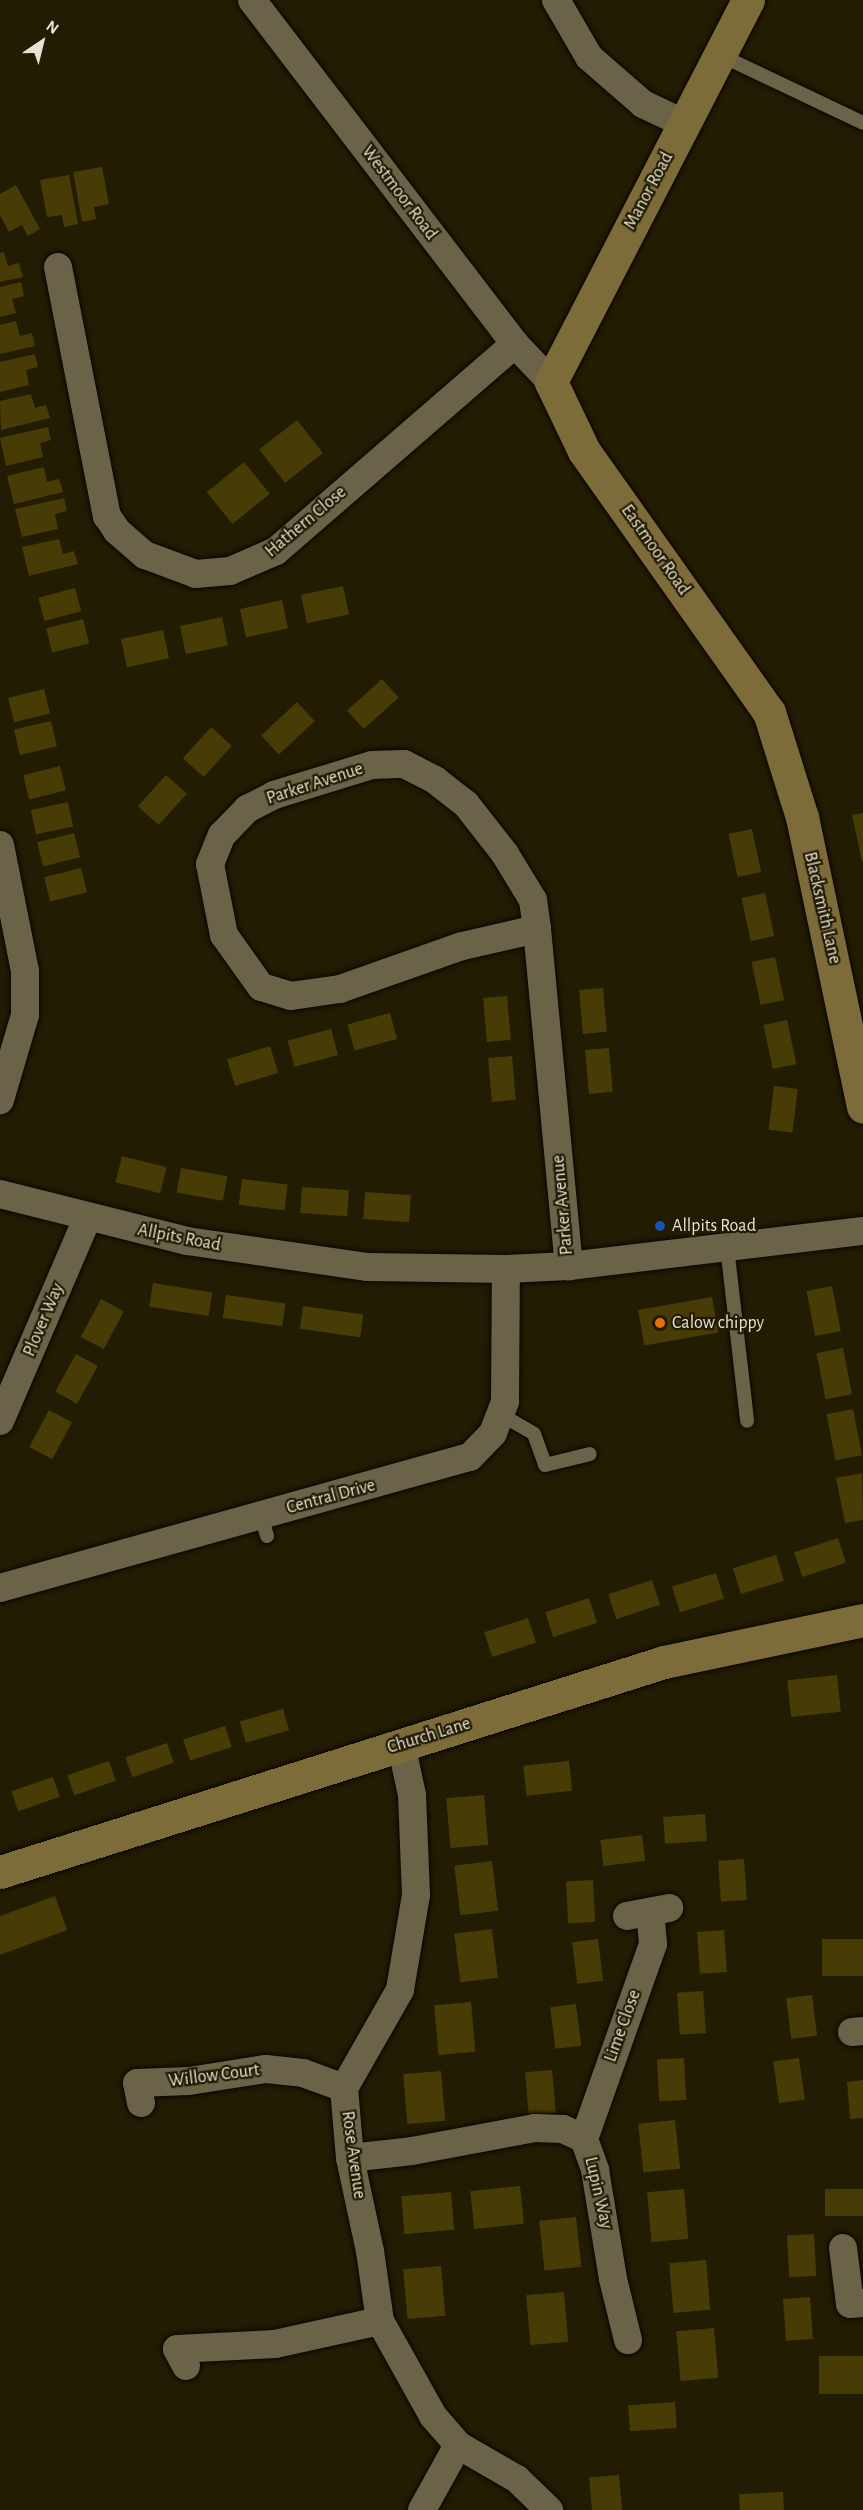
<!DOCTYPE html>
<style>
body{margin:0}
#map{position:relative;width:863px;height:2510px;overflow:hidden;background:#221c03;font-family:"Alegreya Sans",sans-serif}
div>[style]{position:absolute}
[style*='--x']{left:calc(var(--x)*1px);top:calc(var(--y)*1px);width:calc(var(--w)*1px);rotate:calc(var(--a)*1deg)}
.building>*{inset:0;background:#483c06;transform-origin:0 0}
.roads{filter:drop-shadow(0 0 2px #0b0600) drop-shadow(0 0 2px #0b0600)}
.lane>*{height:14px;margin:-7px;padding:0 7px;transform-origin:7px;border-radius:7px;background:#6a6348}
.street>*{height:28px;margin:-14px;padding:0 14px;transform-origin:14px;border-radius:14px;background:#6a6348}
.secondary>*{height:33px;margin:-16.5px;padding:0 16.5px;transform-origin:16.5px;border-radius:16.5px;background:#7e6b3a}
.dots>*{width:16px;height:16px;translate:-50% -50%;box-sizing:border-box;border:3px solid #221c03;border-radius:50%}
span{translate:-50% -50%;white-space:nowrap;text-align:center;line-height:1.15;-webkit-text-stroke:4.5px #221c03;paint-order:stroke}
.street-label{font-size:18px;color:#e7e3d4}
.poi-label{font-size:18px;color:#e7e3d4}
.left{translate:0 -50%;text-align:left}
.north{position:absolute;left:12px;top:12px;width:60px;height:60px;-webkit-text-stroke:4px #221c03;paint-order:stroke;rotate:35deg;font-size:16px;font-weight:700;line-height:24px;text-align:center;color:#e7e3d4}
.north::after{content:'';display:block;margin:auto;width:21px;height:27px;background:#e7e3d4;clip-path:polygon(50% 0,100% 100%,50% 72%,0 100%)}
</style>
<div id="map">
<div class="building">
<i style="clip-path:polygon(102px 167px,109px 204px,94px 207px,96px 219px,82px 222px,73px 172px)"></i>
<i style="clip-path:polygon(69px 175px,78px 224px,64px 227px,62px 215px,47px 217px,40px 180px)"></i>
<i style="clip-path:polygon(16px 185px,40px 229px,28px 236px,22px 225px,9px 232px,0 215px,0 194px)"></i>
<i style="clip-path:polygon(4px 252px,8px 266px,19px 263px,23px 277px,0 282px,0 253px)"></i>
<i style="clip-path:polygon(21px 282px,24px 296px,12px 299px,16px 313px,0 317px,0 287px)"></i>
<i style="clip-path:polygon(16px 321px,20px 336px,32px 333px,35px 346px,0 354px,0 325px)"></i>
<i style="clip-path:polygon(35px 354px,38px 367px,26px 370px,29px 385px,0 392px,0 362px)"></i>
<i style="clip-path:polygon(31px 394px,35px 408px,46px 405px,50px 418px,1px 430px,0 401px)"></i>
<i style="left:297px;top:420px;width:42px;height:48px;rotate:52deg"></i>
<i style="clip-path:polygon(48px 427px,51px 440px,40px 443px,43px 457px,6px 466px,0 438px)"></i>
<i style="left:244px;top:462px;width:41px;height:48px;rotate:51deg"></i>
<i style="clip-path:polygon(44px 467px,47px 482px,59px 479px,63px 492px,14px 504px,7px 476px)"></i>
<i style="clip-path:polygon(64px 498px,67px 511px,55px 514px,58px 529px,22px 537px,15px 509px)"></i>
<i style="clip-path:polygon(59px 539px,63px 554px,74px 551px,78px 564px,29px 576px,22px 547px)"></i>
<i style="left:343px;top:586px;width:29px;height:43px;rotate:78deg"></i>
<i style="left:75px;top:588px;width:24px;height:38px;rotate:75deg"></i>
<i style="left:282px;top:600px;width:29px;height:43px;rotate:78deg"></i>
<i style="left:222px;top:617px;width:29px;height:43px;rotate:78deg"></i>
<i style="left:83px;top:619px;width:25px;height:38px;rotate:76deg"></i>
<i style="left:163px;top:630px;width:29px;height:43px;rotate:78deg"></i>
<i style="left:382px;top:679px;width:25px;height:47px;rotate:48deg"></i>
<i style="left:44px;top:689px;width:25px;height:37px;rotate:76deg"></i>
<i style="left:297px;top:702px;width:26px;height:49px;rotate:47deg"></i>
<i style="left:51px;top:721px;width:26px;height:38px;rotate:77deg"></i>
<i style="left:211px;top:727px;width:28px;height:42px;rotate:42deg"></i>
<i style="left:60px;top:766px;width:25px;height:38px;rotate:76deg"></i>
<i style="left:166px;top:775px;width:28px;height:42px;rotate:42deg"></i>
<i style="left:68px;top:802px;width:25px;height:38px;rotate:78deg"></i>
<i style="clip-path:polygon(863px 813px,863px 861px,862px 861px,852px 815px)"></i>
<i style="left:752px;top:829px;width:44px;height:24px;rotate:78deg"></i>
<i style="left:74px;top:833px;width:25px;height:38px;rotate:76deg"></i>
<i style="left:81px;top:868px;width:25px;height:38px;rotate:76deg"></i>
<i style="left:765px;top:893px;width:44px;height:24px;rotate:78deg"></i>
<i style="left:775px;top:957px;width:44px;height:24px;rotate:78deg"></i>
<i style="left:603px;top:988px;width:44px;height:24px;rotate:85deg"></i>
<i style="left:507px;top:996px;width:44px;height:24px;rotate:85deg"></i>
<i style="left:390px;top:1013px;width:27px;height:44px;rotate:75deg"></i>
<i style="left:787px;top:1020px;width:45px;height:24px;rotate:78deg"></i>
<i style="left:331px;top:1029px;width:27px;height:45px;rotate:75deg"></i>
<i style="left:270px;top:1046px;width:28px;height:45px;rotate:73deg"></i>
<i style="left:609px;top:1048px;width:44px;height:24px;rotate:85deg"></i>
<i style="left:512px;top:1056px;width:44px;height:24px;rotate:85deg"></i>
<i style="left:774px;top:1086px;width:24px;height:44px;rotate:7deg"></i>
<i style="left:122px;top:1156px;width:46px;height:27px;rotate:14deg"></i>
<i style="left:181px;top:1168px;width:47px;height:25px;rotate:10deg"></i>
<i style="left:242px;top:1179px;width:46px;height:26px;rotate:7deg"></i>
<i style="left:302px;top:1187px;width:47px;height:26px;rotate:4deg"></i>
<i style="left:365px;top:1192px;width:46px;height:27px;rotate:4deg"></i>
<i style="left:153px;top:1283px;width:60px;height:24px;rotate:9deg"></i>
<i style="left:832px;top:1286px;width:46px;height:26px;rotate:79deg"></i>
<i style="left:226px;top:1295px;width:60px;height:23px;rotate:8deg"></i>
<i style="left:712px;top:1297px;width:36px;height:75px;rotate:80deg"></i>
<i style="left:101px;top:1299px;width:26px;height:43px;rotate:28deg"></i>
<i style="left:303px;top:1306px;width:61px;height:23px;rotate:8deg"></i>
<i style="left:843px;top:1348px;width:47px;height:27px;rotate:79deg"></i>
<i style="left:76px;top:1354px;width:25px;height:43px;rotate:29deg"></i>
<i style="left:853px;top:1409px;width:47px;height:27px;rotate:79deg"></i>
<i style="left:49px;top:1410px;width:26px;height:42px;rotate:28deg"></i>
<i style="clip-path:polygon(862px 1473px,863px 1520px,845px 1523px,836px 1478px)"></i>
<i style="left:838px;top:1538px;width:26px;height:46px;rotate:72deg"></i>
<i style="left:776px;top:1555px;width:27px;height:45px;rotate:73deg"></i>
<i style="left:716px;top:1573px;width:27px;height:46px;rotate:73deg"></i>
<i style="left:652px;top:1580px;width:26px;height:46px;rotate:72deg"></i>
<i style="left:589px;top:1598px;width:26px;height:46px;rotate:72deg"></i>
<i style="left:528px;top:1618px;width:26px;height:46px;rotate:72deg"></i>
<i style="left:837px;top:1675px;width:37px;height:50px;rotate:84deg"></i>
<i style="left:283px;top:1709px;width:22px;height:45px;rotate:74deg"></i>
<i style="left:225px;top:1726px;width:22px;height:44px;rotate:72deg"></i>
<i style="left:167px;top:1743px;width:21px;height:44px;rotate:71deg"></i>
<i style="left:109px;top:1761px;width:21px;height:44px;rotate:71deg"></i>
<i style="left:569px;top:1761px;width:30px;height:46px;rotate:84deg"></i>
<i style="left:53px;top:1777px;width:21px;height:44px;rotate:71deg"></i>
<i style="left:484px;top:1795px;width:50px;height:38px;rotate:85deg"></i>
<i style="left:705px;top:1814px;width:27px;height:42px;rotate:86deg"></i>
<i style="left:642px;top:1835px;width:26px;height:42px;rotate:83deg"></i>
<i style="left:744px;top:1859px;width:41px;height:26px;rotate:86deg"></i>
<i style="left:492px;top:1861px;width:50px;height:38px;rotate:83deg"></i>
<i style="left:593px;top:1880px;width:42px;height:27px;rotate:87deg"></i>
<i style="clip-path:polygon(55px 1896px,67px 1930px,0 1955px,0 1916px)"></i>
<i style="left:492px;top:1929px;width:49px;height:38px;rotate:83deg"></i>
<i style="left:724px;top:1930px;width:42px;height:27px;rotate:86deg"></i>
<i style="left:598px;top:1939px;width:42px;height:26px;rotate:83deg"></i>
<i style="left:863px;top:1939px;width:37px;height:41px;rotate:90deg"></i>
<i style="left:703px;top:1991px;width:42px;height:26px;rotate:86deg"></i>
<i style="left:812px;top:1995px;width:41px;height:26px;rotate:83deg"></i>
<i style="left:471px;top:2002px;width:50px;height:37px;rotate:85deg"></i>
<i style="left:576px;top:2004px;width:42px;height:26px;rotate:83deg"></i>
<i style="left:684px;top:2058px;width:42px;height:27px;rotate:87deg"></i>
<i style="left:799px;top:2058px;width:42px;height:26px;rotate:82deg"></i>
<i style="left:552px;top:2070px;width:43px;height:27px;rotate:85deg"></i>
<i style="left:441px;top:2071px;width:50px;height:38px;rotate:85deg"></i>
<i style="clip-path:polygon(863px 2080px,863px 2118px,850px 2119px,847px 2082px)"></i>
<i style="left:675px;top:2120px;width:49px;height:37px;rotate:84deg"></i>
<i style="left:520px;top:2186px;width:38px;height:50px;rotate:84deg"></i>
<i style="left:684px;top:2189px;width:50px;height:37px;rotate:85deg"></i>
<i style="left:863px;top:2189px;width:27px;height:38px;rotate:90deg"></i>
<i style="left:451px;top:2192px;width:38px;height:50px;rotate:85deg"></i>
<i style="left:576px;top:2217px;width:50px;height:37px;rotate:84deg"></i>
<i style="left:814px;top:2234px;width:42px;height:27px;rotate:87deg"></i>
<i style="left:706px;top:2260px;width:50px;height:37px;rotate:85deg"></i>
<i style="left:441px;top:2266px;width:50px;height:38px;rotate:85deg"></i>
<i style="left:564px;top:2292px;width:50px;height:38px;rotate:85deg"></i>
<i style="left:810px;top:2297px;width:42px;height:27px;rotate:86deg"></i>
<i style="left:714px;top:2328px;width:50px;height:38px;rotate:85deg"></i>
<i style="left:863px;top:2356px;width:38px;height:44px;rotate:90deg"></i>
<i style="left:675px;top:2402px;width:26px;height:47px;rotate:86deg"></i>
<i style="left:619px;top:2475px;width:35px;height:30px;rotate:85deg"></i>
<i style="left:783px;top:2492px;width:18px;height:44px;rotate:87deg"></i>
</div>
<div class="roads">
<div class="lane">
<i style="--x:720;--y:55;--w:158;--a:25.4"></i>
<i style="--x:727;--y:1247;--w:175;--a:83.4"></i>
<i style="--x:500;--y:1414;--w:39;--a:30"></i>
<i style="--x:534;--y:1434;--w:33;--a:70"></i>
<i style="--x:545;--y:1465;--w:46;--a:-13.7"></i>
<i style="--x:261;--y:1516;--w:21;--a:73"></i>
</div>
<div class="street">
<i style="--x:252;--y:0;--w:433;--a:52.6"></i>
<i style="--x:515;--y:344;--w:52;--a:46.5"></i>
<i style="--x:556;--y:0;--w:66;--a:59.9"></i>
<i style="--x:589;--y:57;--w:72;--a:41"></i>
<i style="--x:643;--y:104;--w:47;--a:25.5"></i>
<i style="--x:58;--y:267;--w:254;--a:78.9"></i>
<i style="--x:107;--y:516;--w:18;--a:56"></i>
<i style="--x:117;--y:531;--w:37;--a:41"></i>
<i style="--x:145;--y:555;--w:54;--a:20.4"></i>
<i style="--x:196;--y:574;--w:34;--a:-5"></i>
<i style="--x:230;--y:571;--w:50;--a:-23.5"></i>
<i style="--x:276;--y:551;--w:316;--a:-40.9"></i>
<i style="--x:0;--y:845;--w:128;--a:78.8"></i>
<i style="--x:25;--y:971;--w:44;--a:90"></i>
<i style="--x:25;--y:1015;--w:89;--a:106.4"></i>
<i style="--x:537;--y:929;--w:77;--a:167.2"></i>
<i style="--x:462;--y:946;--w:129;--a:160.6"></i>
<i style="--x:340;--y:989;--w:49;--a:171.9"></i>
<i style="--x:291;--y:996;--w:31;--a:-163"></i>
<i style="--x:261;--y:987;--w:64;--a:-125.4"></i>
<i style="--x:224;--y:935;--w:72;--a:-101.2"></i>
<i style="--x:210;--y:864;--w:31;--a:-68"></i>
<i style="--x:222;--y:835;--w:36;--a:-46"></i>
<i style="--x:247;--y:809;--w:30;--a:-27"></i>
<i style="--x:274;--y:795;--w:102;--a:-17"></i>
<i style="--x:372;--y:765;--w:32;--a:-2"></i>
<i style="--x:404;--y:764;--w:35;--a:27"></i>
<i style="--x:435;--y:780;--w:39;--a:38"></i>
<i style="--x:466;--y:804;--w:63;--a:52"></i>
<i style="--x:505;--y:854;--w:54;--a:58.7"></i>
<i style="--x:533;--y:900;--w:29;--a:82"></i>
<i style="--x:537;--y:929;--w:339;--a:84.6"></i>
<i style="--x:0;--y:1194;--w:193;--a:14.1"></i>
<i style="--x:187;--y:1241;--w:183;--a:8.2"></i>
<i style="--x:368;--y:1267;--w:138;--a:0.8"></i>
<i style="--x:506;--y:1269;--w:63;--a:-2.7"></i>
<i style="--x:569;--y:1266;--w:296;--a:-6.8"></i>
<i style="--x:0;--y:1421;--w:220;--a:-66.7"></i>
<i style="--x:0;--y:1588;--w:488;--a:-15.6"></i>
<i style="--x:470;--y:1457;--w:33;--a:-46"></i>
<i style="--x:493;--y:1433;--w:34;--a:-69"></i>
<i style="--x:505;--y:1401;--w:132;--a:-89.6"></i>
<i style="--x:401;--y:1744;--w:52;--a:77.8"></i>
<i style="--x:412;--y:1795;--w:100;--a:87.7"></i>
<i style="--x:416;--y:1895;--w:96;--a:99.6"></i>
<i style="--x:400;--y:1990;--w:113;--a:119.7"></i>
<i style="--x:344;--y:2088;--w:70;--a:85.1"></i>
<i style="--x:350;--y:2158;--w:95;--a:77.9"></i>
<i style="--x:370;--y:2251;--w:71;--a:81.9"></i>
<i style="--x:380;--y:2321;--w:109;--a:60.8"></i>
<i style="--x:433;--y:2416;--w:38;--a:49"></i>
<i style="--x:458;--y:2445;--w:68;--a:30"></i>
<i style="--x:517;--y:2479;--w:45;--a:44.1"></i>
<i style="--x:627;--y:1916;--w:43;--a:-10.8"></i>
<i style="--x:852;--y:2032;--w:11;--a:-5"></i>
<i style="--x:141;--y:2103;--w:20;--a:-101"></i>
<i style="--x:137;--y:2083;--w:52;--a:-2.2"></i>
<i style="--x:189;--y:2081;--w:78;--a:-8.9"></i>
<i style="--x:266;--y:2069;--w:37;--a:6"></i>
<i style="--x:303;--y:2073;--w:44;--a:20.1"></i>
<i style="--x:584;--y:2139;--w:207;--a:-70.5"></i>
<i style="--x:653;--y:1944;--w:32;--a:-95"></i>
<i style="--x:350;--y:2158;--w:62;--a:-6.4"></i>
<i style="--x:412;--y:2151;--w:125;--a:-10.6"></i>
<i style="--x:535;--y:2128;--w:28;--a:2"></i>
<i style="--x:563;--y:2129;--w:23;--a:25"></i>
<i style="--x:584;--y:2139;--w:33;--a:70"></i>
<i style="--x:595;--y:2170;--w:110;--a:80.6"></i>
<i style="--x:613;--y:2279;--w:63;--a:76.2"></i>
<i style="--x:843;--y:2248;--w:56;--a:82.9"></i>
<i style="--x:850;--y:2304;--w:13;--a:-4"></i>
<i style="--x:186;--y:2366;--w:19;--a:-118"></i>
<i style="--x:177;--y:2349;--w:98;--a:-2.9"></i>
<i style="--x:275;--y:2344;--w:107;--a:-12.4"></i>
<i style="--x:422;--y:2510;--w:74;--a:-61"></i>
</div>
<div class="secondary">
<i style="--x:748;--y:0;--w:430;--a:117.3"></i>
<i style="--x:551;--y:382;--w:76;--a:64.4"></i>
<i style="--x:584;--y:451;--w:320;--a:54.7"></i>
<i style="--x:769;--y:712;--w:110;--a:72.6"></i>
<i style="--x:802;--y:817;--w:296;--a:78.1"></i>
<i style="--x:0;--y:1872;--w:696;--a:-17.55"></i>
<i style="--x:664;--y:1662;--w:203;--a:-11.9"></i>
</div>
</div>
<div class="dots">
<i style="left:660px;top:1226px;background:#1a4fb4"></i>
<i style="left:660px;top:1323px;background:#e8710a"></i>
</div>
<div class="street-label">
<span style="left:649px;top:191px;rotate:-62deg">Manor Road</span>
<span style="left:399px;top:193px;rotate:53deg">Westmoor Road</span>
<span style="left:306px;top:522px;rotate:-40deg">Hathern Close</span>
<span style="left:655px;top:550px;rotate:55deg">Eastmoor Road</span>
<span style="left:315px;top:784px;rotate:-18deg">Parker Avenue</span>
<span style="left:822px;top:908px;rotate:77deg">Blacksmith Lane</span>
<span style="left:563px;top:1205px;rotate:-95deg">Parker Avenue</span>
<span style="left:179px;top:1238px;rotate:11deg">Allpits Road</span>
<span style="left:44px;top:1320px;rotate:-67deg">Plover Way</span>
<span style="left:331px;top:1497px;rotate:-15deg">Central Drive</span>
<span style="left:429px;top:1736px;rotate:-17deg">Church Lane</span>
<span style="left:623px;top:2026px;rotate:-70deg">Lime Close</span>
<span style="left:214px;top:2076px;rotate:-7deg">Willow Court</span>
<span style="left:353px;top:2155px;rotate:82deg">Rose Avenue</span>
<span style="left:598px;top:2193px;rotate:77deg">Lupin Way</span>
</div>
<div class="poi-label">
<span class="left" style="left:672px;top:1226px">Allpits Road</span>
<span class="left" style="left:672px;top:1323px">Calow chippy</span>
</div>
<div class="north">N</div>
</div>
